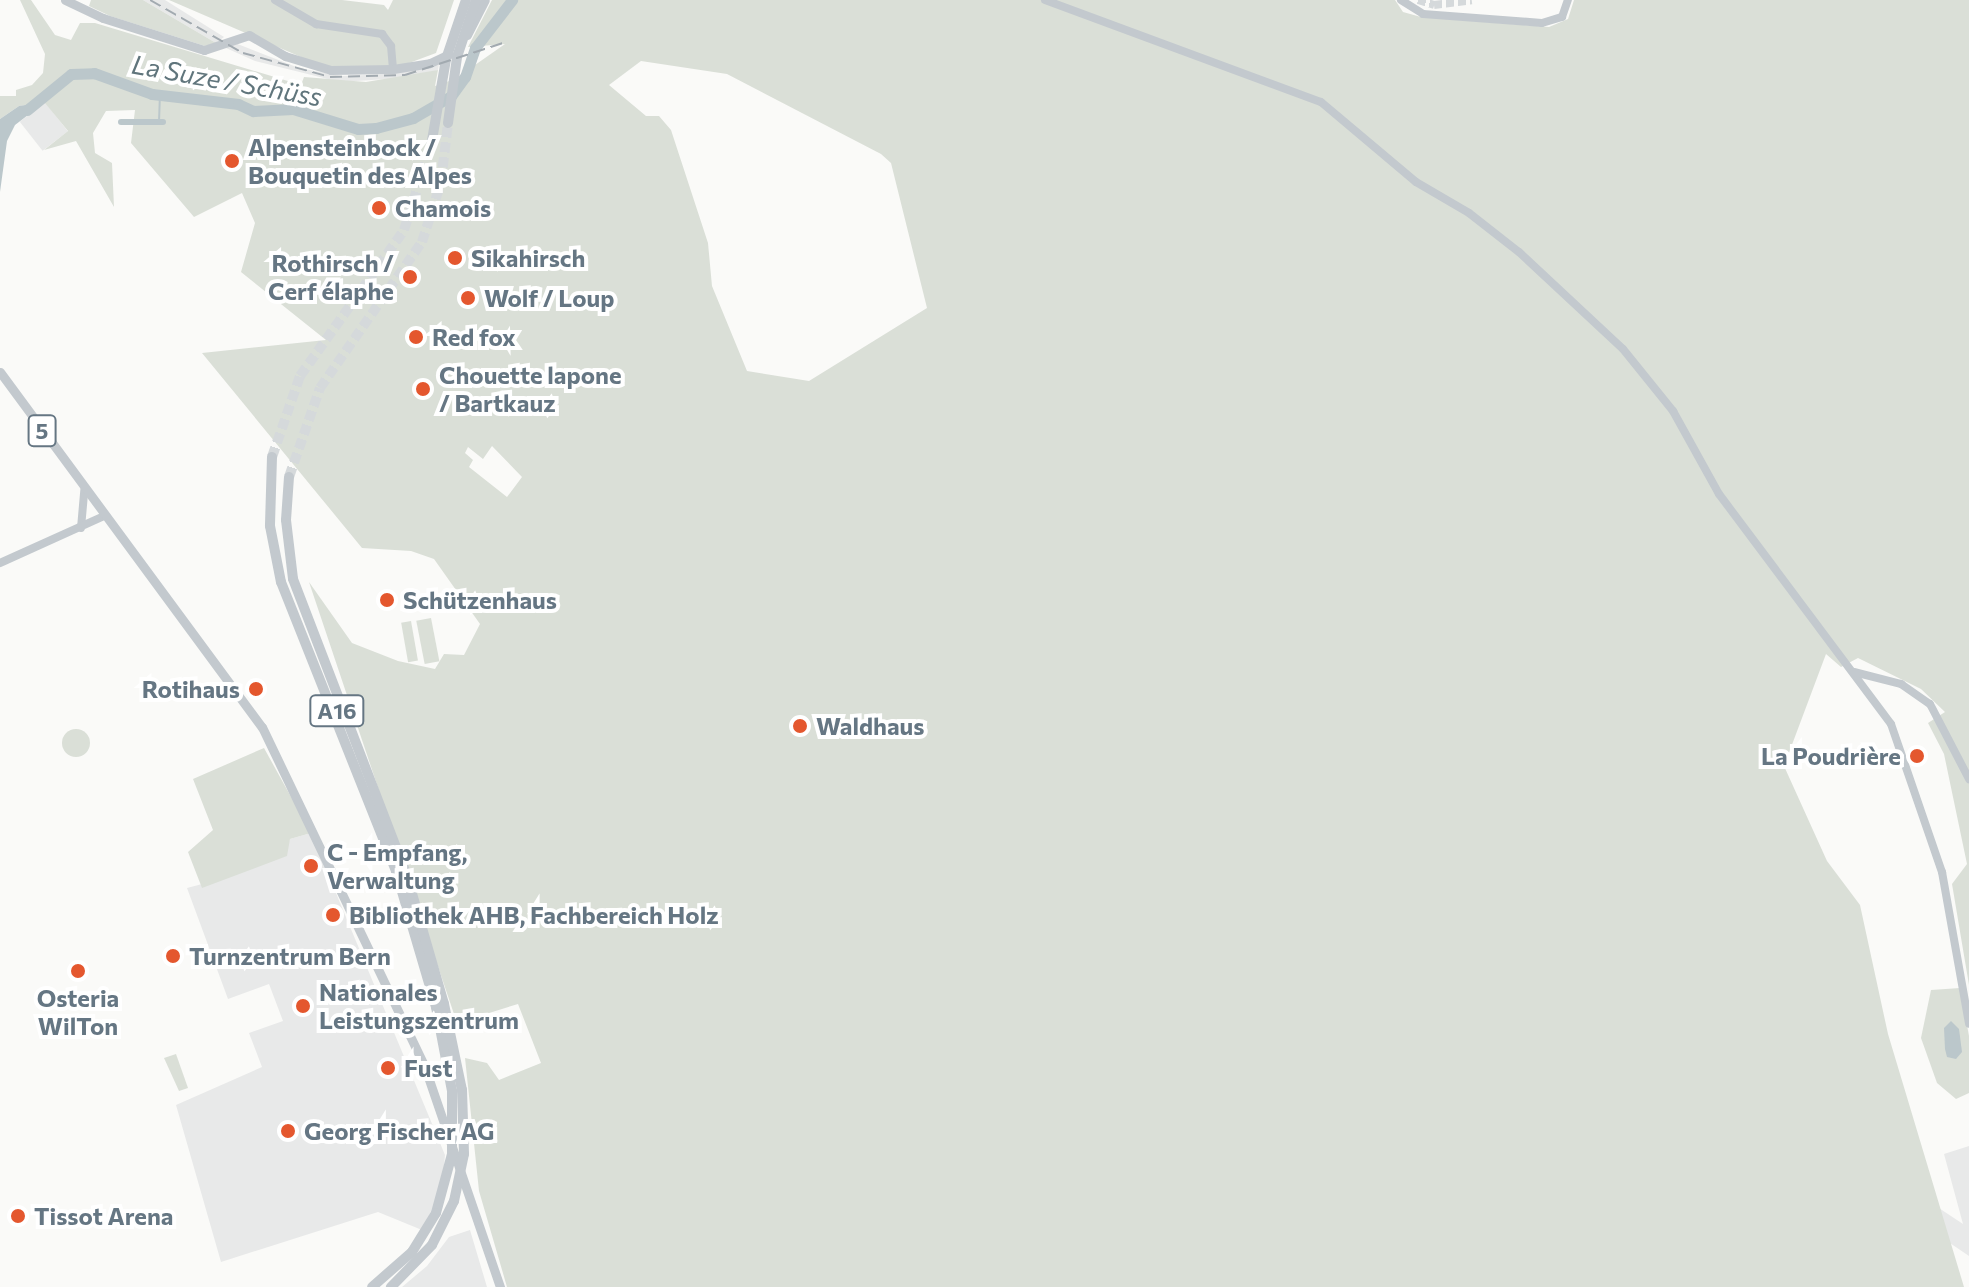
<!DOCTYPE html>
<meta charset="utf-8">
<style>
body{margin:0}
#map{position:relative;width:1969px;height:1287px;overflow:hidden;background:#fafaf8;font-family:Commissioner,sans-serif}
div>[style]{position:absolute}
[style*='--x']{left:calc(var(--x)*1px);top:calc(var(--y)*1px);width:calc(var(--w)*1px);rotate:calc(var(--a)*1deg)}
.built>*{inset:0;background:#e8e9e9;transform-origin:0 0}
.green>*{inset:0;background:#dadfd7;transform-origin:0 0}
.round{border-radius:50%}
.water>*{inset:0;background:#bbc7cb}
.stream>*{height:2px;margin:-1px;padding:0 1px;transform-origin:1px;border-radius:1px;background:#bbc7cb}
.canal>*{height:6px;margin:-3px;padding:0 3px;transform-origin:3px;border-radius:3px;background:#bbc7cb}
.river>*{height:11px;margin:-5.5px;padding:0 5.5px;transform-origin:5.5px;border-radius:5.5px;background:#bbc7cb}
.secondary-tunnel>*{height:8px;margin-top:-4px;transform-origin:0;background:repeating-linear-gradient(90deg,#d5d9db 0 8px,transparent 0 12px)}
.highway-tunnel>*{height:10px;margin-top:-5px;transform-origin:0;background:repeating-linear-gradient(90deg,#d5d9db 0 10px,transparent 0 15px)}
.secondary>*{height:8px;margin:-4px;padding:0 4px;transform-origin:4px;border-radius:4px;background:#c3c9ce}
.primary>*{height:9px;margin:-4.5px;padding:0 4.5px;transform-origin:4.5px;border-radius:4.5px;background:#c3c9ce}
.highway>*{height:10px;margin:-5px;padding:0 5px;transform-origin:5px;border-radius:5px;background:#c3c9ce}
.rail>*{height:2px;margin-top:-1px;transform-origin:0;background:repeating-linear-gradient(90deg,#a2aab0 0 12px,transparent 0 18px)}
.dots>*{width:22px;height:22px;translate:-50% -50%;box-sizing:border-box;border:4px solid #fff;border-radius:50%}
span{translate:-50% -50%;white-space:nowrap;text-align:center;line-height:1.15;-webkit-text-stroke:8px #fff;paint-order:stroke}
.shield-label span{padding:2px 6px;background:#fff;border:2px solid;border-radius:6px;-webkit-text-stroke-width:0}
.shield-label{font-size:22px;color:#657683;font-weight:700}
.poi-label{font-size:24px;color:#657683;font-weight:700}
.left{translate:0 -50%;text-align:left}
.right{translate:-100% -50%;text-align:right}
.water-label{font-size:26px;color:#60757c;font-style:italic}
</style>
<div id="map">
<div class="built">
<i style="clip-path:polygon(143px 0,165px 0,224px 37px,216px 43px)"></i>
<i style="clip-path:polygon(235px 43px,299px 68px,341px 76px,392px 74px,439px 64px,438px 70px,419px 77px,340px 82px,255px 61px,226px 48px)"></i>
<i style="left:45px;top:102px;width:37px;height:32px;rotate:52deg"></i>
<i style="clip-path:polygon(311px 833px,445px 1155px,442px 1189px,422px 1230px,378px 1212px,221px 1262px,176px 1105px,262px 1067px,249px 1033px,283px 1021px,269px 984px,228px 999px,187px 888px,221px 879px,287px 847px,290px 839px)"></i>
<i style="clip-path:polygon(1969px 1146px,1969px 1256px,1866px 1186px,1877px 1167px,1963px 1224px,1944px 1154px)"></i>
<i style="clip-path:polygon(470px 1230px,487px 1287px,402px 1287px,427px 1266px,449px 1237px)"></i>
</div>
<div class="green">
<i style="clip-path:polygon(evenodd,20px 0,31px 0,55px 35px,71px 40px,80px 23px,95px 23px,301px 85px,304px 77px,366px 82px,438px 70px,435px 86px,455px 79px,505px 44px,468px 47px,492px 0,1395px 0,1403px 12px,1421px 17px,1549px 27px,1568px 19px,1574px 0,1969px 0,1969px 985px,1952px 884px,1967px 864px,1944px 754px,1928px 723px,1945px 712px,1921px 689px,1858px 658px,1841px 667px,1826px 654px,1784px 766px,1827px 861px,1860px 905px,1888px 1034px,1964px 1287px,507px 1287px,479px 1191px,465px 1058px,487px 1063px,499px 1080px,541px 1063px,518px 1004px,457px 1023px,309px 582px,352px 643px,398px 661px,435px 669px,444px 654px,464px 655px,480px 624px,434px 559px,411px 551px,362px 548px,202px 353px,326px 340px,241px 272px,255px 223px,242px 193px,194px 217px,131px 143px,135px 110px,106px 111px,93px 133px,95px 153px,112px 163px,114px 207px,76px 141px,44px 150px,68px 131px,45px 103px,19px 106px,0 119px,0 96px,16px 96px,16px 90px,32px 85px,43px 73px,45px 54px,20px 0,641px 61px,727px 74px,881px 154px,891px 163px,927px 308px,809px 381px,747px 371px,712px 286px,708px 243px,671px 130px,659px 116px,646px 116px,609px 85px,641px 61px,20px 0,492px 446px,522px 477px,507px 497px,469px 467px,473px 460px,465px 453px,468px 447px,483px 459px,492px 446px)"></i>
<i style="clip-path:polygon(91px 0,143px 0,216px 43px,205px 46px,110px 16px,89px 6px)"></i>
<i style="clip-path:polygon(169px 0,342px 0,384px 5px,388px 10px,393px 0,454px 0,436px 53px,393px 69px,331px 70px)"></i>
<i style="left:431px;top:618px;width:44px;height:15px;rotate:79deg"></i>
<i style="left:411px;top:621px;width:40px;height:10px;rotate:80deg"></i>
<i class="round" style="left:62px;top:729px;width:28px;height:28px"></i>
<i style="clip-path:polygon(264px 748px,311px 833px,290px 839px,287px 856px,202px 888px,188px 852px,213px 830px,193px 779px)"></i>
<i style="clip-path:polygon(1960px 988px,1969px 1036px,1969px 1093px,1956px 1099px,1937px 1083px,1921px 1038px,1931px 990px)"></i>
<i style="clip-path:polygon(176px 1054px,188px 1088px,179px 1091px,164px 1058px)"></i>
</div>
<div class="water">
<i style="clip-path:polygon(45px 102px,15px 125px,7px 141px,0 192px,0 119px,19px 106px)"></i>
<i style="clip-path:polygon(1951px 1021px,1959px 1029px,1962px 1052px,1956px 1059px,1947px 1057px,1945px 1049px,1944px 1028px)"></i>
</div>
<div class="stream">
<i style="--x:159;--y:122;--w:27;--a:-88"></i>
</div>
<div class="canal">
<i style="--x:121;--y:122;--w:42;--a:0"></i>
</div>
<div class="river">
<i style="--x:27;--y:110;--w:57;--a:-39.3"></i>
<i style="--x:71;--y:74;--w:23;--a:-2"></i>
<i style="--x:94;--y:73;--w:62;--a:19.9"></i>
<i style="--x:152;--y:94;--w:87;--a:6.6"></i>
<i style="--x:238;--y:104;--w:17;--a:25"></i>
<i style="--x:253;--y:111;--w:40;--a:-2.9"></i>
<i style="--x:293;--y:109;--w:68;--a:17.1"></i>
<i style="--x:358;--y:129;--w:18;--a:-3"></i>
<i style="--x:376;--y:128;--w:38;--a:-15"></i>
<i style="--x:413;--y:118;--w:44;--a:-30.1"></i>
<i style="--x:451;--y:96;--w:24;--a:-54"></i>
<i style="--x:465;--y:77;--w:31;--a:-71"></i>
<i style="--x:475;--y:48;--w:61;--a:-52.4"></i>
</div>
<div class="secondary-tunnel">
<i style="--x:1418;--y:0;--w:17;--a:17"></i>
<i style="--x:1434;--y:5;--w:38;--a:-7"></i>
</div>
<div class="highway-tunnel">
<i style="--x:272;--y:457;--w:86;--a:-70.9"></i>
<i style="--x:300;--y:376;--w:179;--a:-54.5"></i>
<i style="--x:404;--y:230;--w:88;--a:-72.2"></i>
<i style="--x:289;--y:477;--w:94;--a:-70.8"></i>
<i style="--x:320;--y:388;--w:178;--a:-55.1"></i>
<i style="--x:422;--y:242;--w:63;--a:-72.4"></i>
<i style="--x:441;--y:182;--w:59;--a:-83.2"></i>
</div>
<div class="secondary">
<i style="--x:275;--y:0;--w:48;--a:30.3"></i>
<i style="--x:316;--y:24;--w:67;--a:8.6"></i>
<i style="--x:382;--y:34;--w:15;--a:53"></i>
<i style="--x:391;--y:46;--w:23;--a:85"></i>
<i style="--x:1045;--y:0;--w:294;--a:20.3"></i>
<i style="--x:1321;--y:102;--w:124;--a:40.1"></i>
<i style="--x:1416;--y:182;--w:61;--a:30.3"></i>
<i style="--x:1469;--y:213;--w:63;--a:38"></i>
<i style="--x:1519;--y:252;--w:142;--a:43"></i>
<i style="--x:1623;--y:349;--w:80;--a:51.1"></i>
<i style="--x:1673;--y:411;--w:95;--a:61"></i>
<i style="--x:1719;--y:494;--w:287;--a:53.2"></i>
<i style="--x:1891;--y:724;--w:157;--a:71"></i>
<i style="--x:1942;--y:872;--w:154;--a:79.9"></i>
<i style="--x:1401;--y:0;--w:26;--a:32"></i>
<i style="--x:1423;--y:14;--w:119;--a:4.3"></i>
<i style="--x:1542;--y:23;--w:21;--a:-17"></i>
<i style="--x:1562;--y:17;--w:18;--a:-71"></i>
<i style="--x:81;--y:528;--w:38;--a:-85"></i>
<i style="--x:0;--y:563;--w:112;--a:-24.3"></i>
<i style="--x:1854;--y:672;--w:49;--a:14.3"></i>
<i style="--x:1901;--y:684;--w:35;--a:35"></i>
<i style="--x:1930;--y:704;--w:85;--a:62.5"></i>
</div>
<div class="primary">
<i style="--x:65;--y:0;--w:42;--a:25.3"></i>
<i style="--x:103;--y:18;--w:106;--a:17.6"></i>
<i style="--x:204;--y:50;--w:47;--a:-18.4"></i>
<i style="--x:249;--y:35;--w:42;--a:30.3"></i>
<i style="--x:285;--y:56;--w:48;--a:16.9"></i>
<i style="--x:331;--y:70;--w:62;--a:-0.9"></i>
<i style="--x:393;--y:69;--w:37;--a:-9"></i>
<i style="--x:430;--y:63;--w:21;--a:-25"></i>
<i style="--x:467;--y:35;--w:39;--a:-63"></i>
<i style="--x:0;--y:372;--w:441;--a:53.6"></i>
<i style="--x:262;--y:727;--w:375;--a:64.4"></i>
<i style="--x:424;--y:1065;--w:235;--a:71.1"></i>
</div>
<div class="highway">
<i style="--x:448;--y:123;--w:67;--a:-82.2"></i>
<i style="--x:457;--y:57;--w:60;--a:-71.6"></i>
<i style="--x:431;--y:146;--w:88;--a:-80.2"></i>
<i style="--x:446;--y:59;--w:62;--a:-71.3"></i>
<i style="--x:272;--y:457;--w:69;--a:91.7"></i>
<i style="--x:270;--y:526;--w:57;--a:78.9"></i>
<i style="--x:281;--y:582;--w:311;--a:68.3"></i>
<i style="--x:396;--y:871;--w:142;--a:73.6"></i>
<i style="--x:436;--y:1007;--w:86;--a:79.2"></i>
<i style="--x:452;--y:1091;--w:63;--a:90"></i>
<i style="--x:452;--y:1154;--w:61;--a:105.2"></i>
<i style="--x:436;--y:1213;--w:46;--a:121.6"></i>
<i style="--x:412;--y:1252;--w:53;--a:138.8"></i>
<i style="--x:289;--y:477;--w:43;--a:94"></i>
<i style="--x:286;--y:520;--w:59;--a:83.2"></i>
<i style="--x:293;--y:579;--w:315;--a:69"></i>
<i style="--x:406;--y:873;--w:136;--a:73.8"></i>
<i style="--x:444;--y:1004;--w:88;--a:78.2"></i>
<i style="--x:462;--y:1090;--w:64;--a:88.2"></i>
<i style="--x:464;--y:1154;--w:48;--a:102"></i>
<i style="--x:454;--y:1201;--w:49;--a:116.6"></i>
<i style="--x:432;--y:1245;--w:59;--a:134.3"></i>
</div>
<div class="rail">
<i style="--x:150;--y:0;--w:107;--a:29.7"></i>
<i style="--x:243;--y:53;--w:90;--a:15.4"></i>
<i style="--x:330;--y:77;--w:75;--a:-1.5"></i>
<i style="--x:405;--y:75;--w:103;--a:-18.1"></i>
</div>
<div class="dots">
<i style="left:232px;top:161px;background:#e4572e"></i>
<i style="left:379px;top:208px;background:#e4572e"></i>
<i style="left:455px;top:258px;background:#e4572e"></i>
<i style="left:410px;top:277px;background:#e4572e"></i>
<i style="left:468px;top:298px;background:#e4572e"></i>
<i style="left:416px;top:337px;background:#e4572e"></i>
<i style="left:423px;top:389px;background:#e4572e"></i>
<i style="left:387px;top:600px;background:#e4572e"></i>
<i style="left:256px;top:689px;background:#e4572e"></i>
<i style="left:800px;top:726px;background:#e4572e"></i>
<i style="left:1917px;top:756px;background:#e4572e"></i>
<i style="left:311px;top:866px;background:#e4572e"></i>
<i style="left:333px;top:915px;background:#e4572e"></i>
<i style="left:173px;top:956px;background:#e4572e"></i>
<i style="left:78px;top:971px;background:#e4572e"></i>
<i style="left:303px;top:1006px;background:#e4572e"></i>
<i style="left:388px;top:1068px;background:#e4572e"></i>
<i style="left:288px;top:1131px;background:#e4572e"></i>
<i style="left:18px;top:1216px;background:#e4572e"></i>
</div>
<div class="shield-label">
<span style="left:42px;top:431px">5</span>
<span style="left:337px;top:711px">A16</span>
</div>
<div class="poi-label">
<span class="left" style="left:248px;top:161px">Alpensteinbock /<br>Bouquetin des Alpes</span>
<span class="left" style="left:395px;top:208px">Chamois</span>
<span class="left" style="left:471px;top:258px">Sikahirsch</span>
<span class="right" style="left:394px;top:277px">Rothirsch /<br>Cerf élaphe</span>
<span class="left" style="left:484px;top:298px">Wolf / Loup</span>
<span class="left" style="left:432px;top:337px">Red fox</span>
<span class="left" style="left:439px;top:389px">Chouette lapone<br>/ Bartkauz</span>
<span class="left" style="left:403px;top:600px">Schützenhaus</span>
<span class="right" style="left:240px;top:689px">Rotihaus</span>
<span class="left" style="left:816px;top:726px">Waldhaus</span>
<span class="right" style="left:1901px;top:756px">La Poudrière</span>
<span class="left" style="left:327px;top:866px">C - Empfang,<br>Verwaltung</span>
<span class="left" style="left:349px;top:915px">Bibliothek AHB, Fachbereich Holz</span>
<span class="left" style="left:189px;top:956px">Turnzentrum Bern</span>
<span class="left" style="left:319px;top:1006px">Nationales<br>Leistungszentrum</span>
<span style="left:78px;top:1012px">Osteria<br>WilTon</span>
<span class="left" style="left:404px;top:1068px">Fust</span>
<span class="left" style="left:304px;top:1131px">Georg Fischer AG</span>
<span class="left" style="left:34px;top:1216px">Tissot Arena</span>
</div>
<div class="water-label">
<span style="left:227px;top:80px;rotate:10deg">La Suze / Schüss</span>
</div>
</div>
